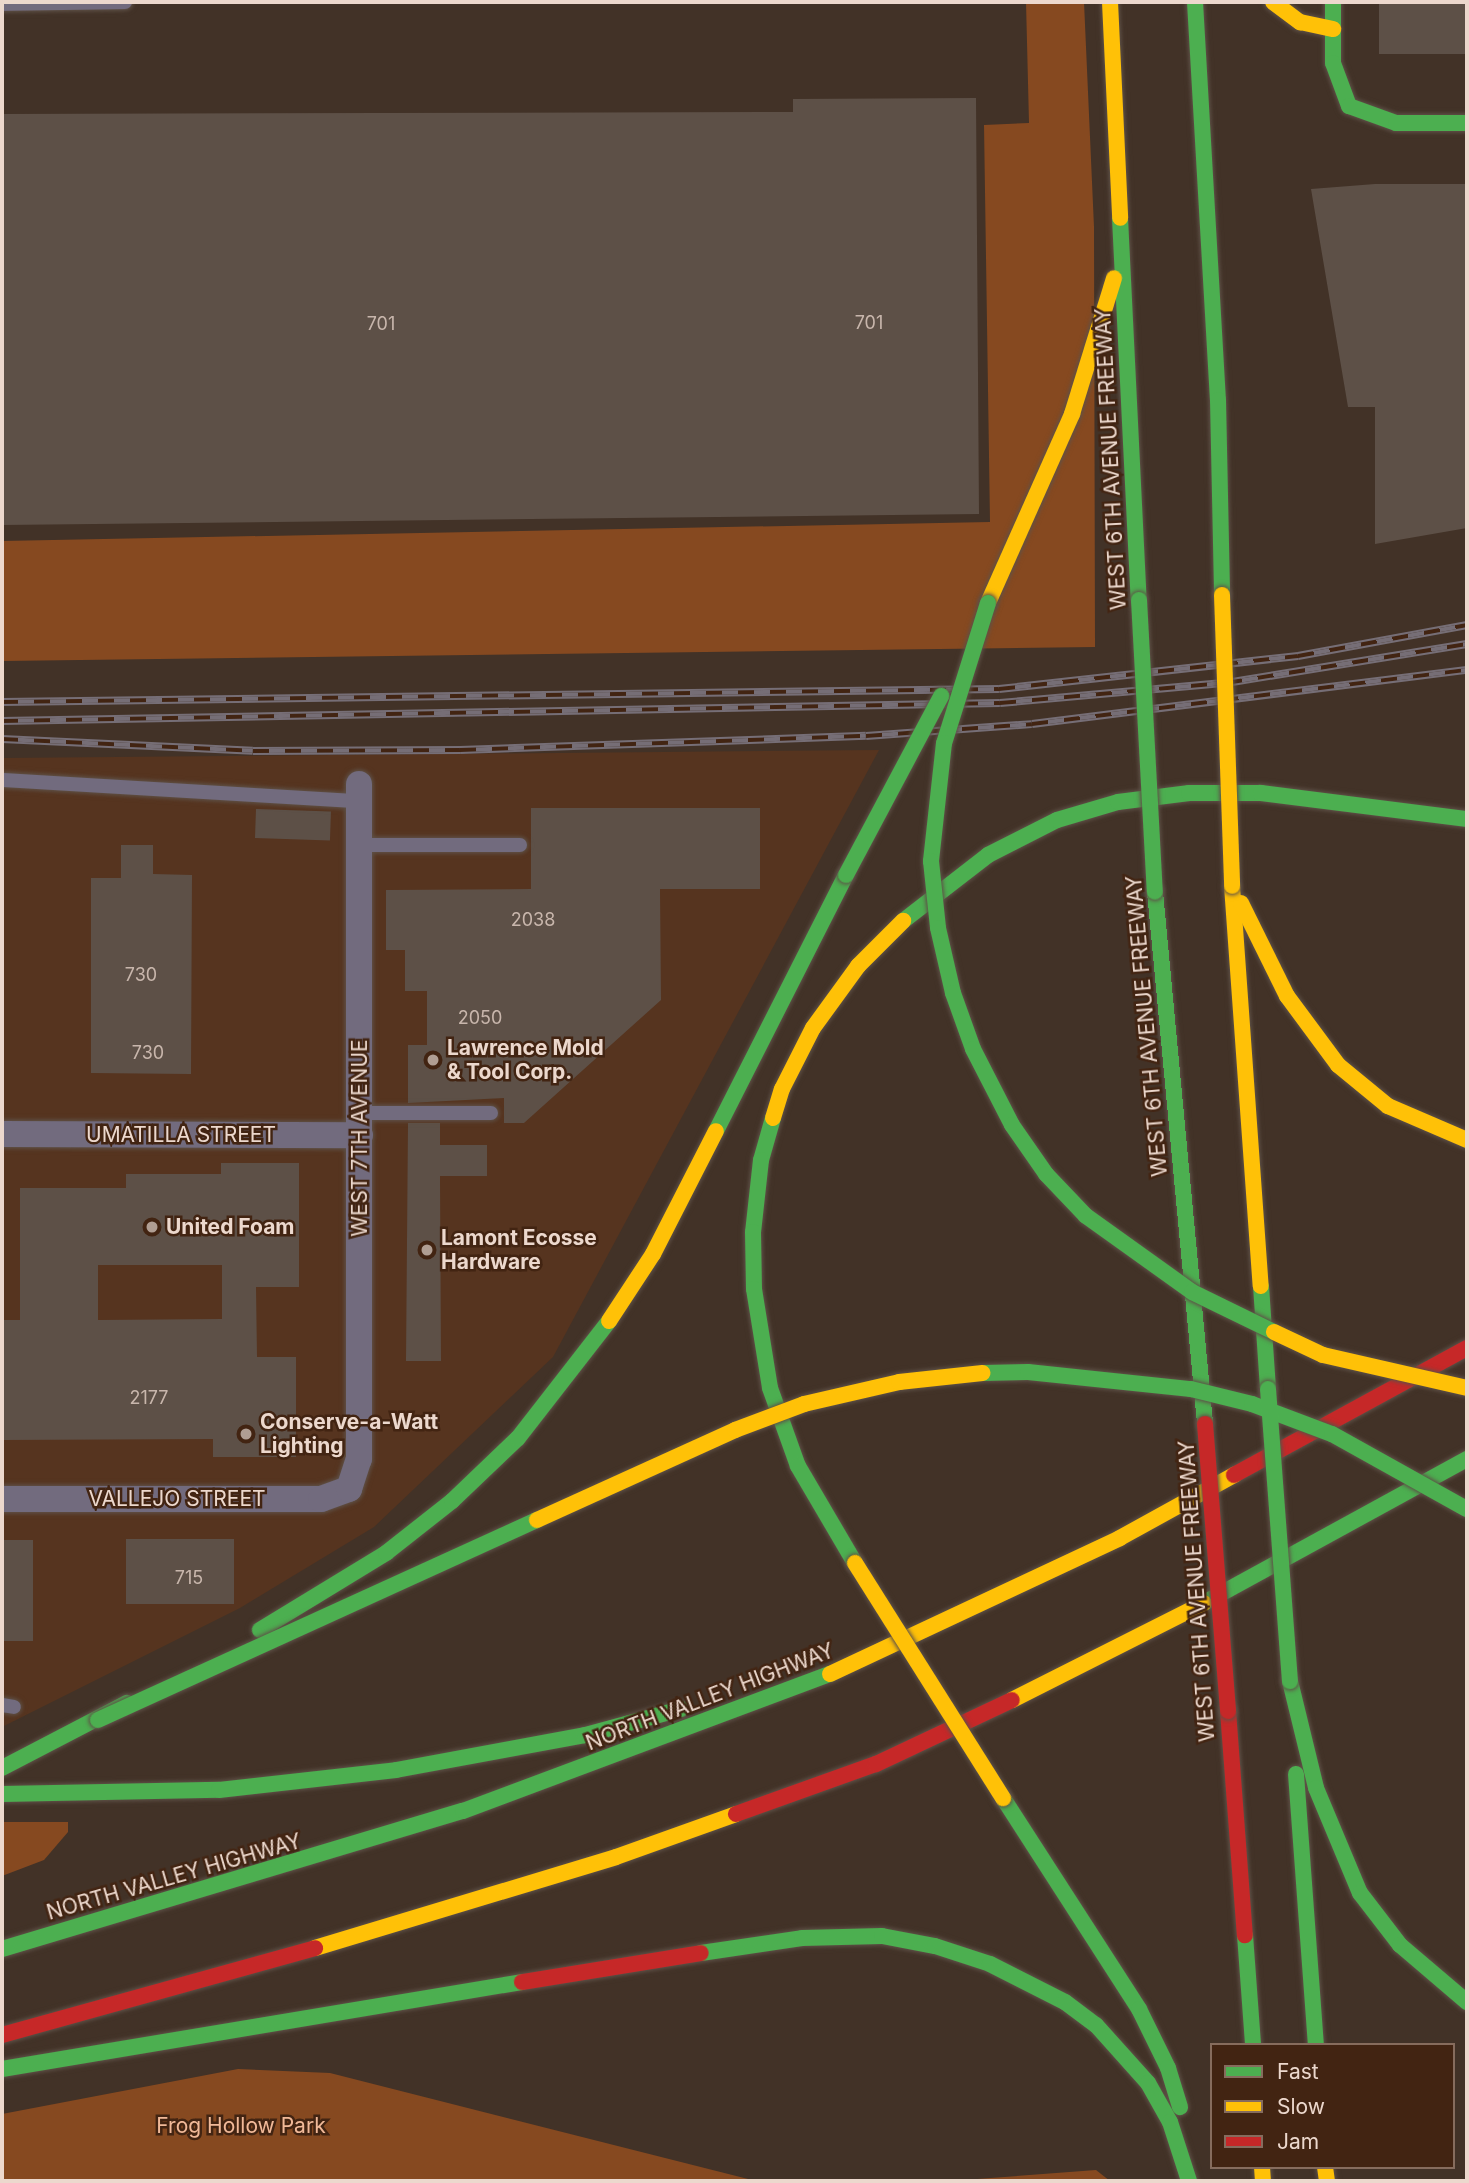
<!DOCTYPE html>
<style>
body{margin:0}
#map{position:relative;width:1469px;height:2183px;overflow:hidden;background:#423227;font-family:Inter,sans-serif}
div>[style]{position:absolute}
[style*='--x']{left:calc(var(--x)*1px);top:calc(var(--y)*1px);width:calc(var(--w)*1px);rotate:calc(var(--a)*1deg)}
.built>*{inset:0;background:#56341f}
.green>*{inset:0;background:#864920}
.building>*{inset:0;background:#5d5047;transform-origin:0 0}
.roads{filter:drop-shadow(0 0 2px #5e5147) drop-shadow(0 0 2px #5e5147)}
.lane>*{height:14px;margin:-7px;padding:0 7px;transform-origin:7px;border-radius:7px;background:#726b7e}
.street>*{height:26px;margin:-13px;padding:0 13px;transform-origin:13px;border-radius:13px;background:#726b7e}
.fast>*{height:16px;margin:-8px;padding:0 8px;transform-origin:8px;border-radius:8px;background:#4caf50}
.slow>*{height:16px;margin:-8px;padding:0 8px;transform-origin:8px;border-radius:8px;background:#ffc107}
.jam>*{height:16px;margin:-8px;padding:0 8px;transform-origin:8px;border-radius:8px;background:#c62828}
.rail>*{height:8px;margin-top:-4px;transform-origin:0;background:repeating-linear-gradient(90deg,#422412 0 16px,#766e76 0 32px);box-sizing:border-box;border-block:2px solid #766e76}
.bridges{filter:drop-shadow(0 0 2px #5e5147) drop-shadow(0 0 2px #5e5147)}
.fast-bridge>*{height:16px;margin:-8px;padding:0 8px;transform-origin:8px;border-radius:8px;background:#4caf50}
.slow-bridge>*{height:16px;margin:-8px;padding:0 8px;transform-origin:8px;border-radius:8px;background:#ffc107}
.jam-bridge>*{height:16px;margin:-8px;padding:0 8px;transform-origin:8px;border-radius:8px;background:#c62828}
.dots>*{width:19px;height:19px;translate:-50% -50%;box-sizing:border-box;border:4px solid #422412;border-radius:50%}
span{translate:-50% -50%;white-space:nowrap;text-align:center;line-height:1.15;-webkit-text-stroke:5px #422412;paint-order:stroke}
.number-label{font-size:18px;color:#c8b6ac}
.number-label span{-webkit-text-stroke-width:0}
.street-label{font-size:21px;color:#ecd8cd}
.poi-label{font-size:21px;color:#ecd8cd;font-weight:700}
.left{translate:0 -50%;text-align:left}
.park-label{font-size:21px;color:#f1b998}
.frame{position:absolute;inset:0;border:4px solid #ecd8cd;pointer-events:none}
.legend{position:absolute;left:1210px;top:2043px;width:245px;height:126px;box-sizing:border-box;background:#422412;border:2px solid #866c5d;margin:0;padding:9px 12px;list-style:none;font-size:21px;color:#ecd8cd}
.legend li{display:flex;align-items:center;gap:14px;height:35px}
.legend b{width:35px;border:2px solid #866c5d}
</style>
<div id="map">
<div class="built">
<i style="clip-path:polygon(879px 750px,553px 1357px,374px 1527px,240px 1608px,2px 1727px,2px 758px)"></i>
</div>
<div class="green">
<i style="clip-path:polygon(1026px 2px,1084px 2px,1094px 227px,1095px 647px,2px 661px,2px 541px,990px 522px,984px 125px,1029px 123px)"></i>
<i style="clip-path:polygon(2px 1822px,68px 1822px,68px 1832px,44px 1860px,2px 1876px)"></i>
<i style="clip-path:polygon(238px 2069px,330px 2073px,756px 2181px,2px 2181px,2px 2114px)"></i>
<i style="clip-path:polygon(1096px 2170px,1110px 2181px,950px 2181px)"></i>
</div>
<div class="building">
<i style="left:1379px;top:2px;width:88px;height:52px"></i>
<i style="clip-path:polygon(976px 98px,979px 514px,2px 525px,2px 114px,793px 112px,793px 99px)"></i>
<i style="clip-path:polygon(1375px 184px,1467px 184px,1467px 528px,1375px 544px,1375px 407px,1348px 407px,1311px 189px)"></i>
<i style="clip-path:polygon(531px 808px,760px 808px,760px 889px,660px 889px,661px 1000px,524px 1123px,504px 1123px,504px 1098px,408px 1103px,408px 1045px,427px 1045px,427px 991px,405px 991px,405px 950px,386px 950px,386px 890px,531px 889px)"></i>
<i style="left:256px;top:809px;width:75px;height:29px;rotate:2deg"></i>
<i style="clip-path:polygon(121px 845px,153px 845px,153px 874px,192px 875px,191px 1074px,91px 1073px,91px 878px,121px 878px)"></i>
<i style="clip-path:polygon(408px 1123px,440px 1123px,440px 1145px,487px 1145px,487px 1176px,440px 1176px,441px 1361px,406px 1361px)"></i>
<i style="clip-path:polygon(evenodd,221px 1163px,299px 1163px,299px 1287px,256px 1287px,257px 1357px,296px 1357px,296px 1457px,213px 1457px,213px 1439px,2px 1440px,2px 1320px,20px 1320px,20px 1188px,126px 1188px,126px 1174px,221px 1174px,221px 1163px,98px 1265px,222px 1265px,222px 1319px,98px 1320px,98px 1265px)"></i>
<i style="left:126px;top:1539px;width:108px;height:65px"></i>
<i style="left:2px;top:1540px;width:31px;height:101px"></i>
</div>
<div class="roads">
<div class="lane">
<i style="--x:2;--y:4;--w:123;--a:-0.9"></i>
<i style="--x:2;--y:780;--w:358;--a:3.4"></i>
<i style="--x:359;--y:845;--w:161;--a:0"></i>
<i style="--x:360;--y:1113;--w:131;--a:0"></i>
<i style="--x:2;--y:1705;--w:12;--a:9"></i>
</div>
<div class="street">
<i style="--x:2;--y:1134;--w:358;--a:0.2"></i>
<i style="--x:2;--y:1499;--w:319;--a:0"></i>
<i style="--x:321;--y:1499;--w:30;--a:-20"></i>
<i style="--x:349;--y:1489;--w:32;--a:-72"></i>
<i style="--x:359;--y:1459;--w:675;--a:-90"></i>
</div>
<div class="fast">
<i style="--x:1195;--y:2;--w:399;--a:86.7"></i>
<i style="--x:1218;--y:400;--w:195;--a:88.8"></i>
<i style="--x:1333;--y:2;--w:61;--a:90"></i>
<i style="--x:1333;--y:63;--w:46;--a:69.6"></i>
<i style="--x:1349;--y:106;--w:50;--a:19.9"></i>
<i style="--x:1396;--y:123;--w:71;--a:0"></i>
<i style="--x:1120;--y:218;--w:382;--a:87.2"></i>
<i style="--x:1155;--y:892;--w:533;--a:84.62"></i>
<i style="--x:903;--y:921;--w:108;--a:-37.8"></i>
<i style="--x:988;--y:855;--w:77;--a:-26.9"></i>
<i style="--x:1057;--y:820;--w:64;--a:-16.4"></i>
<i style="--x:1118;--y:802;--w:72;--a:-7.2"></i>
<i style="--x:1189;--y:793;--w:72;--a:0"></i>
<i style="--x:1261;--y:793;--w:208;--a:7.2"></i>
<i style="--x:773;--y:1118;--w:44;--a:105.9"></i>
<i style="--x:761;--y:1160;--w:72;--a:96.3"></i>
<i style="--x:753;--y:1232;--w:57;--a:89"></i>
<i style="--x:754;--y:1289;--w:100;--a:80.8"></i>
<i style="--x:770;--y:1388;--w:83;--a:70.3"></i>
<i style="--x:798;--y:1466;--w:113;--a:59.6"></i>
<i style="--x:716;--y:1131;--w:287;--a:-63.1"></i>
<i style="--x:1261;--y:1286;--w:103;--a:86.1"></i>
<i style="--x:1204;--y:1603;--w:300;--a:-28.7"></i>
<i style="--x:260;--y:1630;--w:148;--a:-31.4"></i>
<i style="--x:386;--y:1553;--w:84;--a:-38.2"></i>
<i style="--x:452;--y:1501;--w:91;--a:-43.7"></i>
<i style="--x:518;--y:1438;--w:148;--a:-52.1"></i>
<i style="--x:1290;--y:1681;--w:110;--a:76.3"></i>
<i style="--x:1316;--y:1788;--w:114;--a:67.3"></i>
<i style="--x:1360;--y:1893;--w:66;--a:52.4"></i>
<i style="--x:1400;--y:1945;--w:88;--a:40.4"></i>
<i style="--x:2;--y:1768;--w:141;--a:-27.5"></i>
<i style="--x:1296;--y:1774;--w:272;--a:85.8"></i>
<i style="--x:2;--y:1794;--w:217;--a:-1.1"></i>
<i style="--x:219;--y:1790;--w:178;--a:-6.4"></i>
<i style="--x:396;--y:1770;--w:192;--a:-10.5"></i>
<i style="--x:585;--y:1735;--w:99;--a:-15.2"></i>
<i style="--x:1003;--y:1798;--w:251;--a:57.2"></i>
<i style="--x:1139;--y:2009;--w:66;--a:63.8"></i>
<i style="--x:1168;--y:2068;--w:41;--a:72.9"></i>
<i style="--x:1245;--y:1935;--w:110;--a:85.8"></i>
<i style="--x:2;--y:1949;--w:481;--a:-16.7"></i>
<i style="--x:463;--y:1811;--w:392;--a:-20.5"></i>
<i style="--x:701;--y:1953;--w:102;--a:-8.4"></i>
<i style="--x:802;--y:1938;--w:80;--a:-1.4"></i>
<i style="--x:882;--y:1936;--w:54;--a:10.7"></i>
<i style="--x:935;--y:1946;--w:58;--a:18.1"></i>
<i style="--x:990;--y:1964;--w:84;--a:26.9"></i>
<i style="--x:1065;--y:2002;--w:39;--a:37"></i>
<i style="--x:1096;--y:2025;--w:78;--a:48.1"></i>
<i style="--x:1148;--y:2083;--w:45;--a:60.6"></i>
<i style="--x:1170;--y:2122;--w:62;--a:72.1"></i>
<i style="--x:2;--y:2069;--w:527;--a:-9.5"></i>
</div>
<div class="slow">
<i style="--x:1110;--y:2;--w:216;--a:87.3"></i>
<i style="--x:1273;--y:2;--w:34;--a:37"></i>
<i style="--x:1300;--y:22;--w:34;--a:12"></i>
<i style="--x:988;--y:603;--w:207;--a:-66"></i>
<i style="--x:1072;--y:414;--w:142;--a:-72.8"></i>
<i style="--x:1232;--y:886;--w:401;--a:85.9"></i>
<i style="--x:1241;--y:903;--w:104;--a:63.7"></i>
<i style="--x:1287;--y:996;--w:86;--a:53.5"></i>
<i style="--x:1338;--y:1065;--w:65;--a:39.4"></i>
<i style="--x:1388;--y:1106;--w:86;--a:23.3"></i>
<i style="--x:773;--y:1118;--w:30;--a:-73"></i>
<i style="--x:782;--y:1089;--w:68;--a:-63.1"></i>
<i style="--x:813;--y:1028;--w:77;--a:-54"></i>
<i style="--x:858;--y:966;--w:64;--a:-45"></i>
<i style="--x:609;--y:1321;--w:80;--a:-56.7"></i>
<i style="--x:653;--y:1254;--w:138;--a:-62.9"></i>
<i style="--x:830;--y:1674;--w:320;--a:-25.1"></i>
<i style="--x:1120;--y:1538;--w:130;--a:-28.9"></i>
<i style="--x:1012;--y:1700;--w:215;--a:-26.8"></i>
<i style="--x:315;--y:1948;--w:314;--a:-16.8"></i>
<i style="--x:616;--y:1857;--w:127;--a:-19.7"></i>
<i style="--x:1262;--y:2167;--w:14;--a:86"></i>
<i style="--x:1325;--y:2167;--w:14;--a:82"></i>
</div>
<div class="jam">
<i style="--x:1234;--y:1475;--w:265;--a:-28.6"></i>
<i style="--x:1228;--y:1711;--w:225;--a:85.7"></i>
<i style="--x:736;--y:1814;--w:149;--a:-19.7"></i>
<i style="--x:876;--y:1764;--w:150;--a:-25.2"></i>
<i style="--x:522;--y:1982;--w:181;--a:-9.2"></i>
<i style="--x:2;--y:2035;--w:325;--a:-15.5"></i>
</div>
</div>
<div class="rail">
<i style="--x:2;--y:702;--w:997;--a:-0.75"></i>
<i style="--x:999;--y:689;--w:301;--a:-6.3"></i>
<i style="--x:1298;--y:656;--w:172;--a:-10.4"></i>
<i style="--x:2;--y:721;--w:998;--a:-1.03"></i>
<i style="--x:1000;--y:703;--w:227;--a:-5.1"></i>
<i style="--x:1226;--y:683;--w:244;--a:-9.2"></i>
<i style="--x:2;--y:739;--w:251;--a:2.7"></i>
<i style="--x:253;--y:751;--w:207;--a:-0.3"></i>
<i style="--x:460;--y:750;--w:406;--a:-2"></i>
<i style="--x:866;--y:736;--w:166;--a:-4.1"></i>
<i style="--x:1032;--y:724;--w:438;--a:-7.1"></i>
</div>
<div class="bridges">
<div class="fast-bridge">
<i style="--x:1139;--y:600;--w:292;--a:86.9"></i>
<i style="--x:988;--y:603;--w:147;--a:107.4"></i>
<i style="--x:944;--y:743;--w:119;--a:96.3"></i>
<i style="--x:931;--y:861;--w:67;--a:84"></i>
<i style="--x:938;--y:928;--w:67;--a:77"></i>
<i style="--x:953;--y:993;--w:59;--a:70.3"></i>
<i style="--x:973;--y:1049;--w:85;--a:62.8"></i>
<i style="--x:1012;--y:1125;--w:60;--a:55.2"></i>
<i style="--x:1046;--y:1174;--w:58;--a:46.4"></i>
<i style="--x:1086;--y:1216;--w:130;--a:35.6"></i>
<i style="--x:1192;--y:1292;--w:91;--a:26"></i>
<i style="--x:846;--y:875;--w:203;--a:-62"></i>
<i style="--x:983;--y:1373;--w:45;--a:-1.3"></i>
<i style="--x:1028;--y:1372;--w:164;--a:6"></i>
<i style="--x:1191;--y:1389;--w:63;--a:13.8"></i>
<i style="--x:1252;--y:1404;--w:85;--a:20.6"></i>
<i style="--x:1332;--y:1434;--w:154;--a:29.1"></i>
<i style="--x:1268;--y:1389;--w:293;--a:85.7"></i>
<i style="--x:98;--y:1720;--w:482;--a:-24.5"></i>
</div>
<div class="slow-bridge">
<i style="--x:1222;--y:595;--w:291;--a:88"></i>
<i style="--x:1274;--y:1332;--w:54;--a:25.1"></i>
<i style="--x:1323;--y:1355;--w:148;--a:12.9"></i>
<i style="--x:537;--y:1520;--w:217;--a:-24.4"></i>
<i style="--x:735;--y:1430;--w:74;--a:-20.6"></i>
<i style="--x:804;--y:1404;--w:98;--a:-13"></i>
<i style="--x:899;--y:1382;--w:84;--a:-6.1"></i>
<i style="--x:855;--y:1563;--w:278;--a:57.8"></i>
</div>
<div class="jam-bridge">
<i style="--x:1205;--y:1424;--w:288;--a:85.4"></i>
</div>
</div>
<div class="dots">
<i style="left:433px;top:1060px;background:#b09e93"></i>
<i style="left:152px;top:1227px;background:#b09e93"></i>
<i style="left:427px;top:1250px;background:#b09e93"></i>
<i style="left:246px;top:1434px;background:#b09e93"></i>
</div>
<div class="number-label">
<span style="left:869px;top:323px">701</span>
<span style="left:381px;top:324px">701</span>
<span style="left:533px;top:920px">2038</span>
<span style="left:141px;top:975px">730</span>
<span style="left:480px;top:1018px">2050</span>
<span style="left:148px;top:1053px">730</span>
<span style="left:149px;top:1398px">2177</span>
<span style="left:189px;top:1578px">715</span>
</div>
<div class="street-label">
<span style="left:1111px;top:459px;rotate:-93deg">WEST 6TH AVENUE FREEWAY</span>
<span style="left:1147px;top:1026px;rotate:-95deg">WEST 6TH AVENUE FREEWAY</span>
<span style="left:181px;top:1135px">UMATILLA STREET</span>
<span style="left:360px;top:1138px;rotate:-90deg">WEST 7TH AVENUE</span>
<span style="left:177px;top:1499px">VALLEJO STREET</span>
<span style="left:1197px;top:1591px;rotate:-94deg">WEST 6TH AVENUE FREEWAY</span>
<span style="left:710px;top:1697px;rotate:-21deg">NORTH VALLEY HIGHWAY</span>
<span style="left:174px;top:1877px;rotate:-16deg">NORTH VALLEY HIGHWAY</span>
</div>
<div class="poi-label">
<span class="left" style="left:447px;top:1060px">Lawrence Mold<br>&amp; Tool Corp.</span>
<span class="left" style="left:166px;top:1227px">United Foam</span>
<span class="left" style="left:441px;top:1250px">Lamont Ecosse<br>Hardware</span>
<span class="left" style="left:260px;top:1434px">Conserve-a-Watt<br>Lighting</span>
</div>
<div class="park-label">
<span style="left:241px;top:2126px">Frog Hollow Park</span>
</div>
<div class="frame"></div>
<ul class="legend">
<li><b style="height:9px;background:#4caf50"></b>Fast</li>
<li><b style="height:9px;background:#ffc107"></b>Slow</li>
<li><b style="height:9px;background:#c62828"></b>Jam</li>
</ul>
</div>
